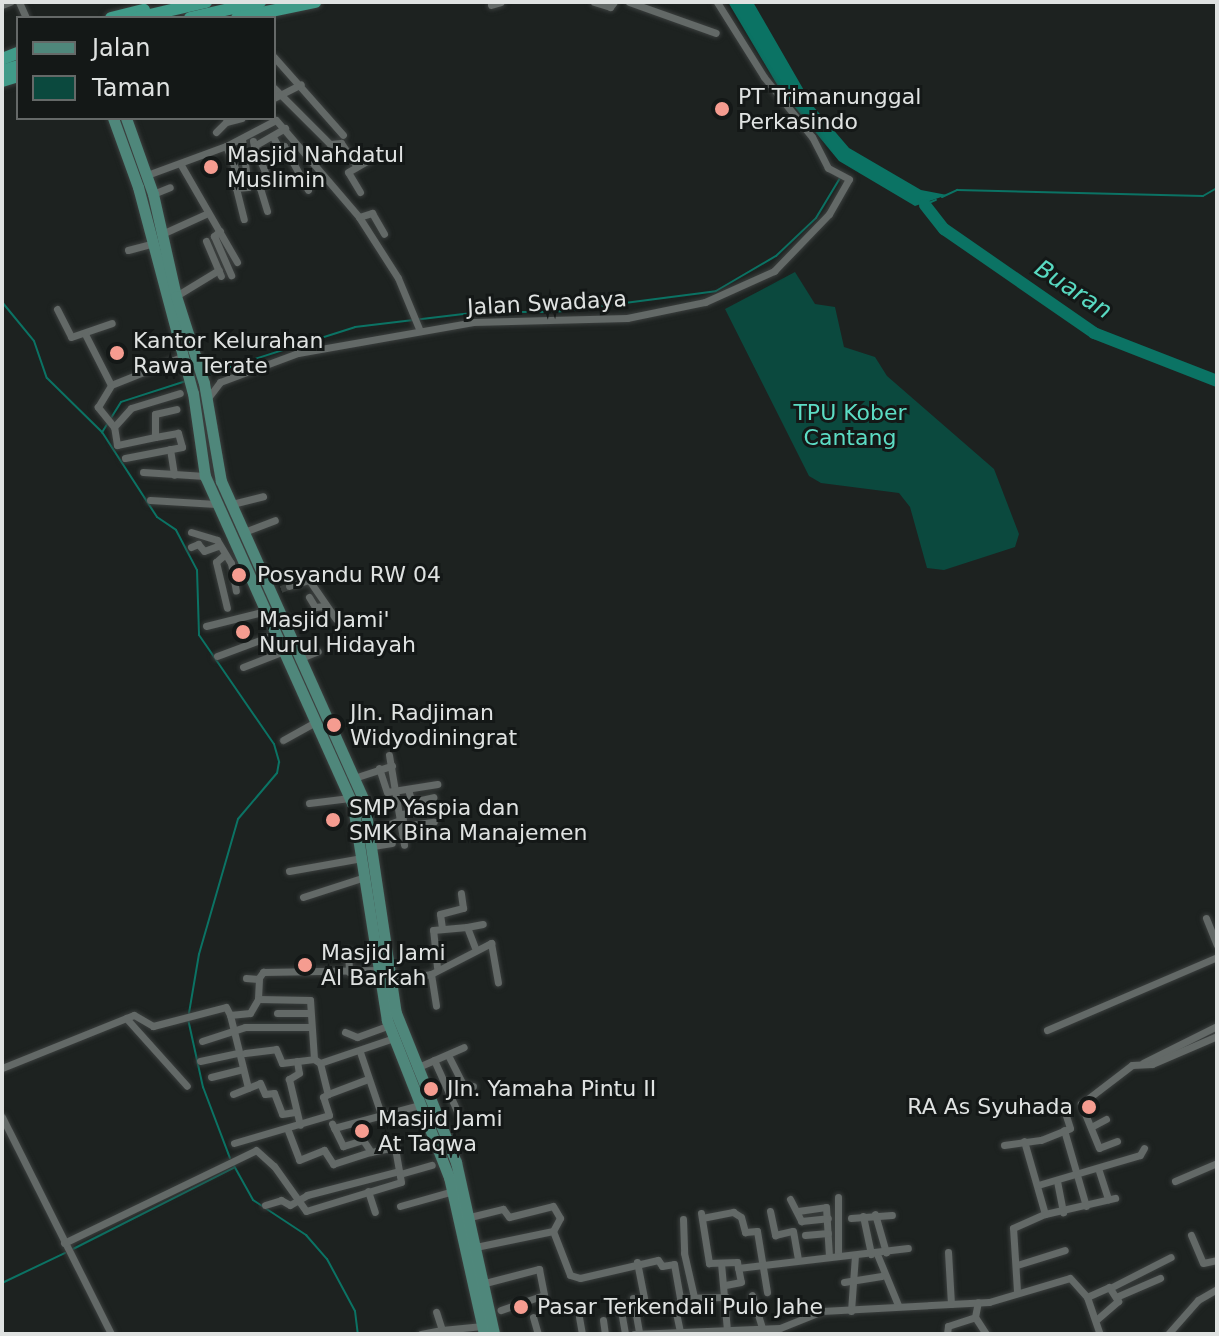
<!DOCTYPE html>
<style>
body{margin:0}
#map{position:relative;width:1219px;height:1336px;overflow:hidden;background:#1d2220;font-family:"DejaVu Sans",sans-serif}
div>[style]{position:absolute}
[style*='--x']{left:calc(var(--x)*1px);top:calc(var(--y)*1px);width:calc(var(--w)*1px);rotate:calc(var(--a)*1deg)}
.green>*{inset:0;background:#0b493e}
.water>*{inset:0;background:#0b7364}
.stream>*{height:2px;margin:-1px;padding:0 1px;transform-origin:1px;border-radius:1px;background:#0b7364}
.river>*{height:12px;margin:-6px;padding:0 6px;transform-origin:6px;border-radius:6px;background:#0b7364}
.street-tunnel>*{height:7px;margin-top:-3.5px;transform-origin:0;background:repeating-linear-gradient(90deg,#3a3f3d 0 7px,transparent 0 10.5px)}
.roads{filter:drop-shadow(0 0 2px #3b3f3e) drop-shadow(0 0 2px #3b3f3e)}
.street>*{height:7px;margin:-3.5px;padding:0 3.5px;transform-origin:3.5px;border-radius:3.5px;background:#636967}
.primary>*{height:11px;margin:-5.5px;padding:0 5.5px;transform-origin:5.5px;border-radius:5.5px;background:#4f877b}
.highway>*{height:12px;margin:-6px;padding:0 6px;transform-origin:6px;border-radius:6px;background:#419b89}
.dots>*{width:22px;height:22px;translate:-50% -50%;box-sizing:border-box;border:4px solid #141817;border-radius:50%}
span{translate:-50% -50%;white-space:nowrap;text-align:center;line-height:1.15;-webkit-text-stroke:6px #141817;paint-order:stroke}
.poi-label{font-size:22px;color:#dfe2e1}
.left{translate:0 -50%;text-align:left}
.right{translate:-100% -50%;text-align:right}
.street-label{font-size:22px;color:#dfe2e1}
.park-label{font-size:22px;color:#5cdcc4}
.water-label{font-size:24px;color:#58d9c1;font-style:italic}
.frame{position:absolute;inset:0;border:4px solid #dfe2e1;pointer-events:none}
.legend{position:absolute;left:16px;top:16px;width:260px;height:104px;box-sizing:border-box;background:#141817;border:2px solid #656968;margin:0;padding:10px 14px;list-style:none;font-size:24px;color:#dfe2e1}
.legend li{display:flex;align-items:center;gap:16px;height:40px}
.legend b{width:40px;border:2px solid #656968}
</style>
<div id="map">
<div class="green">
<i style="clip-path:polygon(795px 272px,815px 304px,835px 307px,844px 347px,875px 357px,887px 376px,994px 469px,1019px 534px,1015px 547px,944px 570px,927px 568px,910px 507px,899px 493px,821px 483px,809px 476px,725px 309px)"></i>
</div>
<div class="water">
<i style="clip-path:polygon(728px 2px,753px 2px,813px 106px,849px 148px,921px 190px,947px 195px,915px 206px,839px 161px,779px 88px)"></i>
</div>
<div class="stream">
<i style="--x:942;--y:197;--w:17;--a:-25"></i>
<i style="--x:957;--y:190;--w:246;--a:1.4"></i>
<i style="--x:1203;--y:196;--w:16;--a:-30"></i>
<i style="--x:924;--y:205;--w:13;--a:-23"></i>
<i style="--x:2;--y:302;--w:50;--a:50.6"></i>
<i style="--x:34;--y:341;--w:39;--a:71"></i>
<i style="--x:47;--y:378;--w:77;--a:44.5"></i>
<i style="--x:208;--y:374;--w:154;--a:-17.7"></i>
<i style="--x:355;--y:327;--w:126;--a:-6.8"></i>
<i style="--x:480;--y:312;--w:75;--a:0"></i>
<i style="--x:555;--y:312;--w:162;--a:-7.4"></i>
<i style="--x:716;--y:291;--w:69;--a:-30.3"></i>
<i style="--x:776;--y:256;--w:55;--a:-43.5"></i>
<i style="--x:816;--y:218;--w:47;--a:-59"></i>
<i style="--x:186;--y:381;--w:68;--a:162.1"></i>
<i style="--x:121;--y:402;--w:36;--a:122"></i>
<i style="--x:102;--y:432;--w:101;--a:57.1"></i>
<i style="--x:157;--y:517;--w:23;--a:34"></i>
<i style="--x:176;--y:530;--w:45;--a:62.3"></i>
<i style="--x:197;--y:570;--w:65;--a:88.2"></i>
<i style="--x:199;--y:635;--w:132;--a:55.5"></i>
<i style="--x:274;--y:744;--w:19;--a:74"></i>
<i style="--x:279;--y:762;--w:11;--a:100"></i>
<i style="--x:277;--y:773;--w:60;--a:130.3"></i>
<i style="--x:238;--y:819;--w:141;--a:106.1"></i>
<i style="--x:199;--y:954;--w:60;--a:99.6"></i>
<i style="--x:188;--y:1019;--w:70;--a:77.6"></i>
<i style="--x:203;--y:1087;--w:76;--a:69.2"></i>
<i style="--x:233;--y:1164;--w:41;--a:60.9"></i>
<i style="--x:253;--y:1200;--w:64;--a:33.4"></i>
<i style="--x:306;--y:1235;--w:32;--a:49"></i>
<i style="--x:327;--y:1259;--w:59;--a:61.7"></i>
<i style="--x:355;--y:1311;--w:23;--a:83"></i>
<i style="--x:71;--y:1250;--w:182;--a:-26.8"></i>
<i style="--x:2;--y:1283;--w:70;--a:-25.5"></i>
</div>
<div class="river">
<i style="--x:925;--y:205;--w:31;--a:52"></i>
<i style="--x:944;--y:229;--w:183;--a:34.7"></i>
<i style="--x:1094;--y:333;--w:132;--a:21.3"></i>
</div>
<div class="street-tunnel">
<i style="--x:281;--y:589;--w:9;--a:-21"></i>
</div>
<div class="roads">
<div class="street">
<i style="--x:19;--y:2;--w:17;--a:66"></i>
<i style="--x:594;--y:2;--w:17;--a:17"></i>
<i style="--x:610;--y:7;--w:6;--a:-51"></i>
<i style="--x:629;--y:2;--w:92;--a:19.6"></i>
<i style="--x:2;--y:5;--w:9;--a:-21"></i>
<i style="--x:491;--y:5;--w:10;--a:-17"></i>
<i style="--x:274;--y:57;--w:104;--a:48.5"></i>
<i style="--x:274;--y:88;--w:79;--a:45"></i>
<i style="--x:330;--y:144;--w:11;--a:-5"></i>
<i style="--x:341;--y:143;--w:27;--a:56"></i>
<i style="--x:274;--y:98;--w:30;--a:-27"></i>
<i style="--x:216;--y:132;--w:14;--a:-45"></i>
<i style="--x:226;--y:122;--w:16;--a:-14"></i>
<i style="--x:273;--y:137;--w:10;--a:61"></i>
<i style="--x:278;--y:146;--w:6;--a:0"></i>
<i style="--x:284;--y:146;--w:50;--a:61.4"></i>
<i style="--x:253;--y:141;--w:5;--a:79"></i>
<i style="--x:254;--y:146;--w:36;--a:-30"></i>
<i style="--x:226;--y:146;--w:32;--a:68"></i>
<i style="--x:238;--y:176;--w:12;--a:99"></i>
<i style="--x:236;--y:188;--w:12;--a:-5"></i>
<i style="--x:248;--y:187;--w:48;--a:-97.1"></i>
<i style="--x:254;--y:146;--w:39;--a:67"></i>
<i style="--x:269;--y:182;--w:11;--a:146"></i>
<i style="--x:260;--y:188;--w:24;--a:73"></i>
<i style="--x:181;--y:165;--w:112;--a:60"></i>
<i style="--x:147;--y:175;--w:84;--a:-20.2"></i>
<i style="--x:226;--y:146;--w:56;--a:-27.5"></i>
<i style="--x:276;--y:120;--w:128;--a:49.4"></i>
<i style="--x:359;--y:217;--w:72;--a:57.4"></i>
<i style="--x:398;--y:278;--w:57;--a:67.5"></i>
<i style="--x:236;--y:188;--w:32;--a:76"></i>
<i style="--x:360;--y:192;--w:23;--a:-121"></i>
<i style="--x:348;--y:172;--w:24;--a:-30"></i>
<i style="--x:153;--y:194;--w:18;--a:-22"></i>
<i style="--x:359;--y:217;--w:14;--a:-17"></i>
<i style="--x:372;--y:213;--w:24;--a:60"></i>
<i style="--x:220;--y:231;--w:8;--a:140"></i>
<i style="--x:214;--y:236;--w:43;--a:66.4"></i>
<i style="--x:164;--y:233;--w:48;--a:-24.4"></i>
<i style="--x:206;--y:241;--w:38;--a:67"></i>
<i style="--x:128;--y:250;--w:24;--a:-15"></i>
<i style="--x:176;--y:296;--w:50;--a:-31.2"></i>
<i style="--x:57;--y:309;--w:31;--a:63"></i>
<i style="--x:71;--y:337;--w:43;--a:-18.9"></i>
<i style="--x:85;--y:334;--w:57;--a:63"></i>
<i style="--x:208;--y:398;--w:20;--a:-53"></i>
<i style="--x:220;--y:382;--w:83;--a:-20.4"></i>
<i style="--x:298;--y:353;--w:178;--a:-10"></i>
<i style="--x:473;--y:322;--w:154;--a:-1.5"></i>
<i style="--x:627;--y:318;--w:80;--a:-11.6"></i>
<i style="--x:705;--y:302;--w:76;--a:-24.2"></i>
<i style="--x:774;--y:271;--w:79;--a:-46"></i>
<i style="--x:829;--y:214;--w:40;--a:-60.3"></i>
<i style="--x:849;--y:179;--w:24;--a:-152"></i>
<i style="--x:828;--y:168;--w:35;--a:-117"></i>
<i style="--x:812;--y:137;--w:77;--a:-128.7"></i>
<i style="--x:764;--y:77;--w:89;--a:-122.1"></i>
<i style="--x:114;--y:427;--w:26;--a:-129"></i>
<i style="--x:98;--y:407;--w:26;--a:-59"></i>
<i style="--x:111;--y:385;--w:75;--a:-21.8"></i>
<i style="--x:155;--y:437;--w:39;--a:168"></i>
<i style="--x:117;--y:445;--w:18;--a:-99"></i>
<i style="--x:114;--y:427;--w:25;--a:-48"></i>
<i style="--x:131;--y:408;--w:51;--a:-17"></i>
<i style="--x:170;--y:449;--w:26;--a:81"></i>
<i style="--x:125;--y:458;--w:58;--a:-10.9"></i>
<i style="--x:182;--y:447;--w:15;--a:-106"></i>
<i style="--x:178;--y:433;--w:23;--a:170"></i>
<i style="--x:155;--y:437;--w:23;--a:-90"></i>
<i style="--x:155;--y:414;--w:22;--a:-13"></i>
<i style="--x:143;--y:472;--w:62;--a:3.7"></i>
<i style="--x:150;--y:500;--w:66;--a:3.5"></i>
<i style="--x:232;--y:504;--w:32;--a:-14"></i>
<i style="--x:191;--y:532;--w:27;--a:17"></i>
<i style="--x:217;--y:540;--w:27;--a:59"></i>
<i style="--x:231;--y:563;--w:28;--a:80"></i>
<i style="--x:244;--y:532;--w:33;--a:-21"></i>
<i style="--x:191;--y:547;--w:8;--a:-23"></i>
<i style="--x:198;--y:544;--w:9;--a:49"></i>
<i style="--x:204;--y:551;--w:15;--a:-20"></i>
<i style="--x:223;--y:556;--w:9;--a:139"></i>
<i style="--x:216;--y:562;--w:47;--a:76.6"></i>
<i style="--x:289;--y:586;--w:21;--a:-17"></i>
<i style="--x:309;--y:580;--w:47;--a:55.3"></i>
<i style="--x:309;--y:597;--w:12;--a:59"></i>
<i style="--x:315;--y:607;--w:9;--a:-6"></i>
<i style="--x:206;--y:626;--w:62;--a:-14"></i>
<i style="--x:217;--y:656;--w:63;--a:-20.4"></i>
<i style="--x:301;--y:658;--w:18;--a:-22"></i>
<i style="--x:243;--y:667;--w:44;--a:-21.3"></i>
<i style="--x:283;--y:740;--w:38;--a:-29"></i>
<i style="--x:389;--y:755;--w:91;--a:80.5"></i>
<i style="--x:379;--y:768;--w:25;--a:72"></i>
<i style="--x:387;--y:792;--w:51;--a:-9.1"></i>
<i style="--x:354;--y:778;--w:40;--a:-18"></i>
<i style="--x:408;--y:789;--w:24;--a:75"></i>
<i style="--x:412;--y:802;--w:22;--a:-13"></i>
<i style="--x:309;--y:803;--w:41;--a:-7"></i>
<i style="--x:402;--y:814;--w:42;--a:-9.7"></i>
<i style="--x:404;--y:826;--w:30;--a:-8"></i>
<i style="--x:370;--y:831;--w:35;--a:-20"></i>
<i style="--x:373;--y:846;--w:19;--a:-9"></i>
<i style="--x:289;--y:871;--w:74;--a:-10.1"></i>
<i style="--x:303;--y:897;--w:65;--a:-17.9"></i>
<i style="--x:1206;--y:918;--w:29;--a:68"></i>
<i style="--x:467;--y:927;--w:16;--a:-11"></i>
<i style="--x:442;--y:928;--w:14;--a:-98"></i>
<i style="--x:440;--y:914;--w:24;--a:-15"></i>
<i style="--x:463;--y:908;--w:15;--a:-98"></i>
<i style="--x:348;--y:951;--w:21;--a:87"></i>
<i style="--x:437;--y:967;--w:37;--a:-96"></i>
<i style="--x:433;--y:930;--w:34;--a:-5"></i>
<i style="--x:467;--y:927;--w:22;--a:69"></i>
<i style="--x:431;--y:974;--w:32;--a:81"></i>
<i style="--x:246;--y:978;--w:12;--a:5"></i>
<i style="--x:258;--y:979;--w:9;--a:-54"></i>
<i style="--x:263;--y:972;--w:115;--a:-1"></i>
<i style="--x:259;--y:979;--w:20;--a:93"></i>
<i style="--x:258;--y:999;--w:52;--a:1.1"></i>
<i style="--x:310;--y:1000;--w:59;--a:86.1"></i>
<i style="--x:391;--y:981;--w:41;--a:-9.9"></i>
<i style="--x:431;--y:974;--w:68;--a:-27.3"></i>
<i style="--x:491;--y:943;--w:40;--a:80"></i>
<i style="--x:277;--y:1013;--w:33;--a:0"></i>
<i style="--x:230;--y:1015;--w:75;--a:76.1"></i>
<i style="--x:126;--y:1018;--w:91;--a:48.1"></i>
<i style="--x:1047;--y:1030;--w:185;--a:-23.2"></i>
<i style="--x:345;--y:1032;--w:13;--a:23"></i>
<i style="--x:357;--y:1037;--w:33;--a:-20"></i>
<i style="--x:202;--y:1041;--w:45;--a:-18"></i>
<i style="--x:245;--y:1027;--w:65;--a:0"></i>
<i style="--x:360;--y:1052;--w:69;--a:71.3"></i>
<i style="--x:245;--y:1053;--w:31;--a:-7"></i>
<i style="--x:276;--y:1049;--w:15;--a:67"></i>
<i style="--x:282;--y:1063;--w:32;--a:-7"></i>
<i style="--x:314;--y:1059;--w:7;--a:34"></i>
<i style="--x:320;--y:1063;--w:78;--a:-18.7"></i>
<i style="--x:448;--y:1055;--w:34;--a:63"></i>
<i style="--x:463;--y:1085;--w:10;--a:6"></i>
<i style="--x:434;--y:1060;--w:56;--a:65.7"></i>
<i style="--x:200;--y:1061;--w:40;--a:-12"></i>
<i style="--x:297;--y:1061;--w:12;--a:81"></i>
<i style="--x:299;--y:1073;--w:12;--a:149"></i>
<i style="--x:289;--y:1079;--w:47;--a:76.6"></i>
<i style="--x:320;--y:1063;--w:32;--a:76"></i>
<i style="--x:328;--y:1094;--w:43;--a:-20.6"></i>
<i style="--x:1143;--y:1063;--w:83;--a:-26.6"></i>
<i style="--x:2;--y:1068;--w:142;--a:-21.9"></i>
<i style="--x:134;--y:1015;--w:22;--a:30"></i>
<i style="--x:153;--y:1026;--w:75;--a:-14.6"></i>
<i style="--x:226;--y:1007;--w:9;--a:63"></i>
<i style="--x:230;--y:1015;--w:20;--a:-6"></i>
<i style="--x:250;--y:1013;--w:16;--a:-60"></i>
<i style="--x:416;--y:1068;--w:52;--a:-23.6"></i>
<i style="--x:211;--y:1077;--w:33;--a:-14"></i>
<i style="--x:233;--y:1094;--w:29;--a:-22"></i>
<i style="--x:260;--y:1083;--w:12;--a:66"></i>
<i style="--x:265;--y:1094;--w:9;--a:-6"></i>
<i style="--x:274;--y:1093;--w:22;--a:69"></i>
<i style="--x:282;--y:1114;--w:13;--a:-9"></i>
<i style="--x:2;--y:1117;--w:243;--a:63.3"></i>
<i style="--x:1091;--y:1127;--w:17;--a:-28"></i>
<i style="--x:287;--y:1128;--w:34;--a:69"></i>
<i style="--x:299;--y:1160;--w:27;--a:-22"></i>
<i style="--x:324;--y:1150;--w:17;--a:57"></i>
<i style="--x:333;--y:1164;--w:40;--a:-18"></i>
<i style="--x:334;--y:1128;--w:89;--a:-15"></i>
<i style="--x:1064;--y:1130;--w:79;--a:73.9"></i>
<i style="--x:1024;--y:1141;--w:76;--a:74"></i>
<i style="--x:1117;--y:1141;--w:19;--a:159"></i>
<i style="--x:1099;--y:1148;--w:48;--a:-112.2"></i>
<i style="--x:1081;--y:1104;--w:64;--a:-37.4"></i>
<i style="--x:1132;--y:1065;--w:20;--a:-3"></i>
<i style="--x:1152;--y:1064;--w:71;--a:-23.3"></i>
<i style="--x:234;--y:1143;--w:99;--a:-16.4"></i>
<i style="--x:329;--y:1115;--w:19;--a:-108"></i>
<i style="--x:323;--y:1097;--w:6;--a:-31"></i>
<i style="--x:1004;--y:1145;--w:37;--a:-8"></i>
<i style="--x:1041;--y:1140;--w:31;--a:-22"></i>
<i style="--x:1070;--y:1128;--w:23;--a:-108"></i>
<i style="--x:1098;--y:1168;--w:33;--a:72"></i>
<i style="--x:400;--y:1174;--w:33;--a:-16"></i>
<i style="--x:1057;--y:1181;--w:32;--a:79"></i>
<i style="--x:1175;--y:1181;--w:46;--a:-23.2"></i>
<i style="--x:1038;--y:1185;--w:106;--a:-16.4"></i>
<i style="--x:1140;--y:1155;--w:8;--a:-60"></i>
<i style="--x:368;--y:1191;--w:22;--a:72"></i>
<i style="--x:838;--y:1197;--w:58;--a:90"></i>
<i style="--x:790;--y:1199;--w:25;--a:63"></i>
<i style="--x:801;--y:1221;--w:27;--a:-6"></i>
<i style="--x:265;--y:1205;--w:17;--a:-17"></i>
<i style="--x:281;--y:1200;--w:10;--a:29"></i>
<i style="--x:290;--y:1205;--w:20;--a:-30"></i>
<i style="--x:307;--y:1195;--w:95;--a:-14.6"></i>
<i style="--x:400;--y:1206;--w:55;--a:-15.8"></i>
<i style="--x:770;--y:1211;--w:25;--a:78"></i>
<i style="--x:775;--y:1235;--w:18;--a:-13"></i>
<i style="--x:793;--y:1231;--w:27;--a:80"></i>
<i style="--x:798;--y:1211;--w:28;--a:-8"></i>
<i style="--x:826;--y:1207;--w:49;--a:86.5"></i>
<i style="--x:701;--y:1213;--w:51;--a:80.9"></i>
<i style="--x:709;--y:1263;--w:28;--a:-2"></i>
<i style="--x:737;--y:1262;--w:20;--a:79"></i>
<i style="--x:741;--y:1282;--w:16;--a:169"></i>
<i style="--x:875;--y:1214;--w:40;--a:74"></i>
<i style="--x:863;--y:1216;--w:39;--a:78"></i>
<i style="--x:470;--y:1217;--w:34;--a:-14"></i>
<i style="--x:503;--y:1209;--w:10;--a:53"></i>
<i style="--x:509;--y:1217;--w:45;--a:-14"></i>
<i style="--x:553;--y:1206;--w:14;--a:60"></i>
<i style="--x:560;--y:1218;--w:15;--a:118"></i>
<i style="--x:553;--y:1231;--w:79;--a:168.3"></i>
<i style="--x:702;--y:1218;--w:32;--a:-11"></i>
<i style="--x:733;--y:1212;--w:9;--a:32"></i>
<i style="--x:741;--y:1217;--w:16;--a:75"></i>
<i style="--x:745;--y:1232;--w:12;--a:-5"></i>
<i style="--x:757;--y:1231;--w:62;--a:80.7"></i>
<i style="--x:851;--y:1218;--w:41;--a:-4.2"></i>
<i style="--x:683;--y:1219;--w:34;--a:88"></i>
<i style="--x:684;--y:1253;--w:45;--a:77.2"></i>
<i style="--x:553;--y:1231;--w:47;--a:68.9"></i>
<i style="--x:570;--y:1275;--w:10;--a:17"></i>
<i style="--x:580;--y:1278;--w:80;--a:-13"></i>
<i style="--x:658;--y:1260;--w:7;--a:56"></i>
<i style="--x:662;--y:1266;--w:12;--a:-9"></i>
<i style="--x:674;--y:1264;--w:35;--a:80"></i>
<i style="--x:680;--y:1298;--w:46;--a:-1.2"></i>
<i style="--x:805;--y:1235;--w:23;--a:-5"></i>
<i style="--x:1191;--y:1235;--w:30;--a:67"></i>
<i style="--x:1203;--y:1263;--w:14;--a:-12"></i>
<i style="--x:64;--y:1243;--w:213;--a:-25.8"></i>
<i style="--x:256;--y:1150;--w:24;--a:42"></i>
<i style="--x:274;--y:1166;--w:55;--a:54.6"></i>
<i style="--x:306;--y:1211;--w:99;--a:-17"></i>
<i style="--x:401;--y:1182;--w:36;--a:-100"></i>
<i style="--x:395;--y:1147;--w:25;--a:168"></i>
<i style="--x:371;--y:1152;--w:14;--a:-124"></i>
<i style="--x:363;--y:1140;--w:21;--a:163"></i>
<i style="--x:343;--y:1146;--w:25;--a:-116"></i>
<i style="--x:948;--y:1252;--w:52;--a:86.7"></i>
<i style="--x:877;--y:1254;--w:55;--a:67.6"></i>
<i style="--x:637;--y:1262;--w:47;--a:78.9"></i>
<i style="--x:646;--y:1308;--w:29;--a:0"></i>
<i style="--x:675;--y:1308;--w:25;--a:78"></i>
<i style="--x:721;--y:1263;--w:67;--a:84.9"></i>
<i style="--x:1017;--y:1265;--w:50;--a:-17.4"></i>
<i style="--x:738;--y:1268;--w:171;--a:-6.7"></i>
<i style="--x:844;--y:1282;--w:38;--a:-9"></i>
<i style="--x:485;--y:1283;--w:56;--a:-14.5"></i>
<i style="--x:539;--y:1269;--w:26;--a:79"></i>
<i style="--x:544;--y:1295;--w:46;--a:160.8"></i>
<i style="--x:1110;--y:1288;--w:68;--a:-26.9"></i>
<i style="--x:1017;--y:1291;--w:63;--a:-93.6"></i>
<i style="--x:1013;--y:1228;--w:35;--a:-24"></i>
<i style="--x:1045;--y:1214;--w:72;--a:-12.9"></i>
<i style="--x:752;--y:1295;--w:34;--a:73"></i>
<i style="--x:1087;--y:1297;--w:24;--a:-24"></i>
<i style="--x:1109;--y:1287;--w:17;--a:57"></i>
<i style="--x:1118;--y:1301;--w:28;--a:139"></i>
<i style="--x:1116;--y:1297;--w:48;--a:-23.4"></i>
<i style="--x:633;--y:1298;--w:35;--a:80"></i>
<i style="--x:620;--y:1305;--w:29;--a:80"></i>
<i style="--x:851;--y:1311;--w:56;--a:-85.9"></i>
<i style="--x:533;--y:1317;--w:18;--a:74"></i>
<i style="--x:579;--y:1317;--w:17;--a:80"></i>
<i style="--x:975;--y:1317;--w:20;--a:57"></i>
<i style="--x:603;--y:1320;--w:14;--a:82"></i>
<i style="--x:421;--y:1334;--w:21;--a:-11"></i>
<i style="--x:442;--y:1330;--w:19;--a:-108"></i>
<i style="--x:443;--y:1334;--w:4;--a:-104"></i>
<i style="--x:442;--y:1330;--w:41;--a:-5.6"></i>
<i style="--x:634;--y:1334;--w:146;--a:-2.4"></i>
<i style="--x:780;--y:1328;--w:45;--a:-22"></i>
<i style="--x:822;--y:1311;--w:167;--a:-3.1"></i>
<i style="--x:989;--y:1302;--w:84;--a:-16.5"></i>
<i style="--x:1070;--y:1278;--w:25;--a:48"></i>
<i style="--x:1087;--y:1297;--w:39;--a:71"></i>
<i style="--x:947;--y:1334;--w:8;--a:-83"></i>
<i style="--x:948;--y:1326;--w:28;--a:-18"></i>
<i style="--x:975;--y:1317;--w:15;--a:-79"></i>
<i style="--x:1168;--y:1334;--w:45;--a:-48.6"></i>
<i style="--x:1198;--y:1300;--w:22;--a:-30"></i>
</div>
<div class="primary">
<i style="--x:113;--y:118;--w:73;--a:70.1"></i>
<i style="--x:138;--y:187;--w:213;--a:75.1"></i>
<i style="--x:193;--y:393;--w:84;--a:81.8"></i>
<i style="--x:205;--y:476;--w:362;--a:65.8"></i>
<i style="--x:353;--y:806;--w:217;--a:81"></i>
<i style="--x:387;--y:1020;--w:169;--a:68.5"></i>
<i style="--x:449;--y:1177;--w:161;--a:77.4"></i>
<i style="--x:126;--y:118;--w:81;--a:70.4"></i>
<i style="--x:153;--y:194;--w:105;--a:77.3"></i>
<i style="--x:176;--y:296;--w:91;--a:72.2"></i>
<i style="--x:204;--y:383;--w:99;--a:80.2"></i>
<i style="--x:221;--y:481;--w:350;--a:65.9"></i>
<i style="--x:364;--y:800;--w:215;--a:81.5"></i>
<i style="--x:396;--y:1013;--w:161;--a:68.1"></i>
<i style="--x:456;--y:1162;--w:176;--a:77.5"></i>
</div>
<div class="highway">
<i style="--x:111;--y:18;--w:34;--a:-14"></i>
<i style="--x:137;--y:18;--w:71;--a:-13.1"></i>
<i style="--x:190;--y:18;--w:72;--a:-12.9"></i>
<i style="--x:237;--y:18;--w:80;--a:-11.6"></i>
<i style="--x:2;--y:59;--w:17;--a:-21"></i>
<i style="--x:2;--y:71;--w:17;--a:-17"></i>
<i style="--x:2;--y:81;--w:17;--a:-17"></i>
</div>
</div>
<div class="dots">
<i style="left:722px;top:109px;background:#f59c90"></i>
<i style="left:211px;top:167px;background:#f59c90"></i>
<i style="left:117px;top:353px;background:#f59c90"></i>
<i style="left:239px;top:575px;background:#f59c90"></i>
<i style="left:243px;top:632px;background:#f59c90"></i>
<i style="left:334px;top:725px;background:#f59c90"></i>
<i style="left:333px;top:820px;background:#f59c90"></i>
<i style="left:305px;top:965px;background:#f59c90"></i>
<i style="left:431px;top:1089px;background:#f59c90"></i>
<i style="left:1089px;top:1107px;background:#f59c90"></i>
<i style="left:362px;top:1131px;background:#f59c90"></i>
<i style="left:521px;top:1307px;background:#f59c90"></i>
</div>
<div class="poi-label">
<span class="left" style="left:738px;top:109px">PT Trimanunggal<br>Perkasindo</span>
<span class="left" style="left:227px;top:167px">Masjid Nahdatul<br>Muslimin</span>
<span class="left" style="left:133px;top:353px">Kantor Kelurahan<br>Rawa Terate</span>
<span class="left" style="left:257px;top:575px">Posyandu RW 04</span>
<span class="left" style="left:259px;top:632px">Masjid Jami'<br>Nurul Hidayah</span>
<span class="left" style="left:350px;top:725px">Jln. Radjiman<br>Widyodiningrat</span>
<span class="left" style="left:349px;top:820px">SMP Yaspia dan<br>SMK Bina Manajemen</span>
<span class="left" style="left:321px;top:965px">Masjid Jami<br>Al Barkah</span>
<span class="left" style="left:447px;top:1089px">Jln. Yamaha Pintu II</span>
<span class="right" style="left:1073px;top:1107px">RA As Syuhada</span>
<span class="left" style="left:378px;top:1131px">Masjid Jami<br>At Taqwa</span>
<span class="left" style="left:537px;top:1307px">Pasar Terkendali Pulo Jahe</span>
</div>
<div class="street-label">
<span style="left:547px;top:303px;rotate:-3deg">Jalan Swadaya</span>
</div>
<div class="park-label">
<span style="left:850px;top:425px">TPU Kober<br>Cantang</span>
</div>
<div class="water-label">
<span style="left:1073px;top:290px;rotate:33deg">Buaran</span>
</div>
<div class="frame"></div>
<ul class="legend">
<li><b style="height:10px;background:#4f877b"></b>Jalan</li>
<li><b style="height:22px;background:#0b493e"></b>Taman</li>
</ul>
</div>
